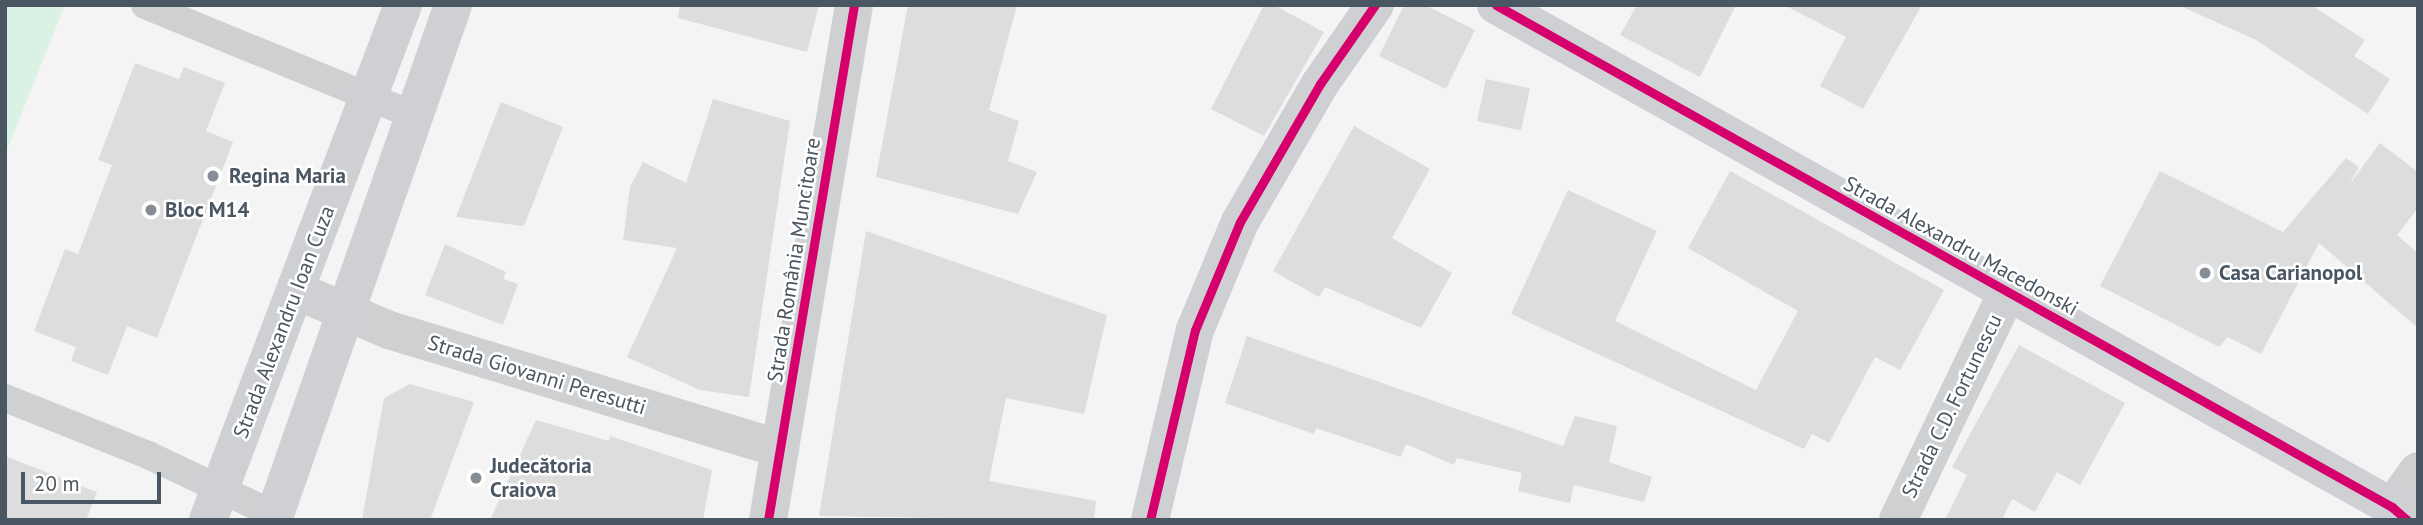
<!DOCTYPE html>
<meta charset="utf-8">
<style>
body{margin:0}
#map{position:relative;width:2423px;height:525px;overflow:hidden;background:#f4f4f4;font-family:"PT Sans",sans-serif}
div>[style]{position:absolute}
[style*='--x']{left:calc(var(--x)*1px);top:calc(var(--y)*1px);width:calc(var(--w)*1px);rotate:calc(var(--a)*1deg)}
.green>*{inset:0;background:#d9f2e3}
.building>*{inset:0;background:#ddddde;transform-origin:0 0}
.lane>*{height:28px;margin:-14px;padding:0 14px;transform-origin:14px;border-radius:14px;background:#ced0d2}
.street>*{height:38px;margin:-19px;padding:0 19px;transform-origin:19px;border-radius:19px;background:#ced0d2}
.secondary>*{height:38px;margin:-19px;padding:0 19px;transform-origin:19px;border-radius:19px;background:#ced0d4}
.cycleway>*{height:9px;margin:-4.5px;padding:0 4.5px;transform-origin:4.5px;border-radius:4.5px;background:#d6006c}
.dots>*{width:19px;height:19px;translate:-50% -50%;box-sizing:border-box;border:4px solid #fff;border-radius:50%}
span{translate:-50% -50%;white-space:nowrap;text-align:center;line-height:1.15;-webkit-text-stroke:5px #fff;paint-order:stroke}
.poi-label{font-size:21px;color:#4a5661;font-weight:700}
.left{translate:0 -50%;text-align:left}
.street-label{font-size:21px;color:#4a5661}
.frame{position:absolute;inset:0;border:7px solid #4a5661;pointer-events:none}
.scale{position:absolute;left:21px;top:472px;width:140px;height:32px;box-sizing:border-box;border:4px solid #4a5661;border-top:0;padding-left:9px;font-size:21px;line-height:24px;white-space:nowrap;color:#4a5661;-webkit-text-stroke:5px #fff;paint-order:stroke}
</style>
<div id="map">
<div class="green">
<i style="clip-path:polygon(5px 5px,65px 5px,5px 155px)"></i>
</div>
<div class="building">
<i style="clip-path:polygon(680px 5px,819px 5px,807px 52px,678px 18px)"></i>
<i style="clip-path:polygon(908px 5px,1017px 5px,989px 110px,1019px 121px,1008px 161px,1037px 172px,1018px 214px,876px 177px)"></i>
<i style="clip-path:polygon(1264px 5px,1274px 5px,1324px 32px,1264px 136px,1211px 109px)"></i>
<i style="clip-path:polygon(1404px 5px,1425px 5px,1475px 30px,1446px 89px,1379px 56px)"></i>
<i style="clip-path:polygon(1637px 5px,1736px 5px,1700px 77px,1620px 35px)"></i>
<i style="clip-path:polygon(1784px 5px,1922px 5px,1863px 109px,1820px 86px,1846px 37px)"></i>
<i style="clip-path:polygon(2178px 5px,2311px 5px,2365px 40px,2354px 56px,2390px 79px,2368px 114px,2256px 40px)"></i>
<i style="clip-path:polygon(135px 63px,179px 79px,184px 67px,225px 83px,206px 131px,233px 142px,157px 338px,127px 326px,108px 375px,71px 361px,76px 347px,34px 331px,65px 249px,78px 254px,112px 165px,98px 160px)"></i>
<i style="left:1486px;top:79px;width:45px;height:43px;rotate:12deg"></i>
<i style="clip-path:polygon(713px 99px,790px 121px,749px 397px,700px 390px,627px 357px,677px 248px,623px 240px,630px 187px,643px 162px,686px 183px)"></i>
<i style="clip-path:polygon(501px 102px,563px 127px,524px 226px,456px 217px)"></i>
<i style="clip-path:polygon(1354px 126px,1430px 169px,1392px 238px,1452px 273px,1421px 328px,1325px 287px,1319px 297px,1273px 271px)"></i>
<i style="clip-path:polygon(2380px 143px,2418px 172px,2418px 208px,2397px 235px,2418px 253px,2418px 328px,2319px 243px,2261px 354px,2228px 337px,2219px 347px,2100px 286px,2160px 171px,2283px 232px,2346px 158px,2359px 167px,2349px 185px)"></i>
<i style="clip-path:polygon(1730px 171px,1944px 290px,1900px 370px,1875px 357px,1829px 443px,1812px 434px,1804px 449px,1511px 314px,1568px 190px,1657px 231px,1615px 321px,1756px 390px,1798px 311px,1688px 248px)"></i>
<i style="clip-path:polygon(866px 231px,1107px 315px,1084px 414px,1006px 398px,989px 481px,1096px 501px,1094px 520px,819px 516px)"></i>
<i style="clip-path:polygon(445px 244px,506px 272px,503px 279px,518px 284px,503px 325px,425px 295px)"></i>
<i style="clip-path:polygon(1247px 336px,1563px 446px,1575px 416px,1617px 426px,1609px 462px,1652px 477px,1644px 502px,1574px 485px,1570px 503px,1518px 491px,1522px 473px,1457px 458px,1454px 465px,1406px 444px,1401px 457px,1316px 428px,1314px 434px,1225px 403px)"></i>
<i style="clip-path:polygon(2019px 345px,2125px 403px,2080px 485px,2057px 472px,2035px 512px,2012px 499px,2002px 520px,1945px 520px,1967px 475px,1952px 467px)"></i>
<i style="clip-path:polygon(410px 384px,474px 402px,430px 520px,362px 520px,384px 398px)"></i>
<i style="clip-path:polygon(536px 420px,609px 441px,610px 436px,712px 470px,703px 520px,490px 520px)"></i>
<i style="clip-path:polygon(5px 456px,97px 492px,86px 520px,5px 520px)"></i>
</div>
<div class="lane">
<i style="--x:145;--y:5;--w:292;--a:22.3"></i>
<i style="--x:5;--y:398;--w:154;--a:21.7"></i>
<i style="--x:148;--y:455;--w:140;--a:25.3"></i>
</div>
<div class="street">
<i style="--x:297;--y:291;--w:100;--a:23"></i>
<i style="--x:389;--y:330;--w:409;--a:16.9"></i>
<i style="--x:2392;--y:507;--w:44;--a:-54.2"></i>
<i style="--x:768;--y:520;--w:522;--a:-80.52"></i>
<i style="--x:1898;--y:520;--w:253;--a:-64.4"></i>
</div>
<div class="secondary">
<i style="--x:1496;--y:5;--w:1027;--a:29.26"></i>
<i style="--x:2392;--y:507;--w:20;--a:41"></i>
<i style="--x:208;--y:520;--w:551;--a:-69.26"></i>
<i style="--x:273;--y:520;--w:546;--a:-70.73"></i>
<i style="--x:1150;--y:520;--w:195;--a:-76.7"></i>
<i style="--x:1195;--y:330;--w:117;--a:-67.4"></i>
<i style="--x:1240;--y:222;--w:160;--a:-59.9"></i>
<i style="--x:1320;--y:84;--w:96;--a:-55.2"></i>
</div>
<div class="cycleway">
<i style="--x:1496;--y:5;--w:1027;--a:29.26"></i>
<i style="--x:2392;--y:507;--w:20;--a:41"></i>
<i style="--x:768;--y:520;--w:522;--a:-80.52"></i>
<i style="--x:1150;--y:520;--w:195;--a:-76.7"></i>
<i style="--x:1195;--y:330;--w:117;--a:-67.4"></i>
<i style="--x:1240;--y:222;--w:160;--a:-59.9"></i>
<i style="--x:1320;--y:84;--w:96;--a:-55.2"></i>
</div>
<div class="dots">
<i style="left:213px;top:176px;background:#868d94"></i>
<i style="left:151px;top:210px;background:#868d94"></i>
<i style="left:2205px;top:273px;background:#868d94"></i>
<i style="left:476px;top:478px;background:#868d94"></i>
</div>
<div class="poi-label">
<span class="left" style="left:229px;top:176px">Regina Maria</span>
<span class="left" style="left:165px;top:210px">Bloc M14</span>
<span class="left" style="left:2219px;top:273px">Casa Carianopol</span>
<span class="left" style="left:490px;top:478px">Judecătoria<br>Craiova</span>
</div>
<div class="street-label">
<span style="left:1961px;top:246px;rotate:29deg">Strada Alexandru Macedonski</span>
<span style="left:794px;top:260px;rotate:-81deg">Strada România Muncitoare</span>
<span style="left:284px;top:322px;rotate:-69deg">Strada Alexandru Ioan Cuza</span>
<span style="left:537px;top:375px;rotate:17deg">Strada Giovanni Peresutti</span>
<span style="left:1952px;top:406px;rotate:-64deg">Strada C.D. Fortunescu</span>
</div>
<div class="frame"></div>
<div class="scale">20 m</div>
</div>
